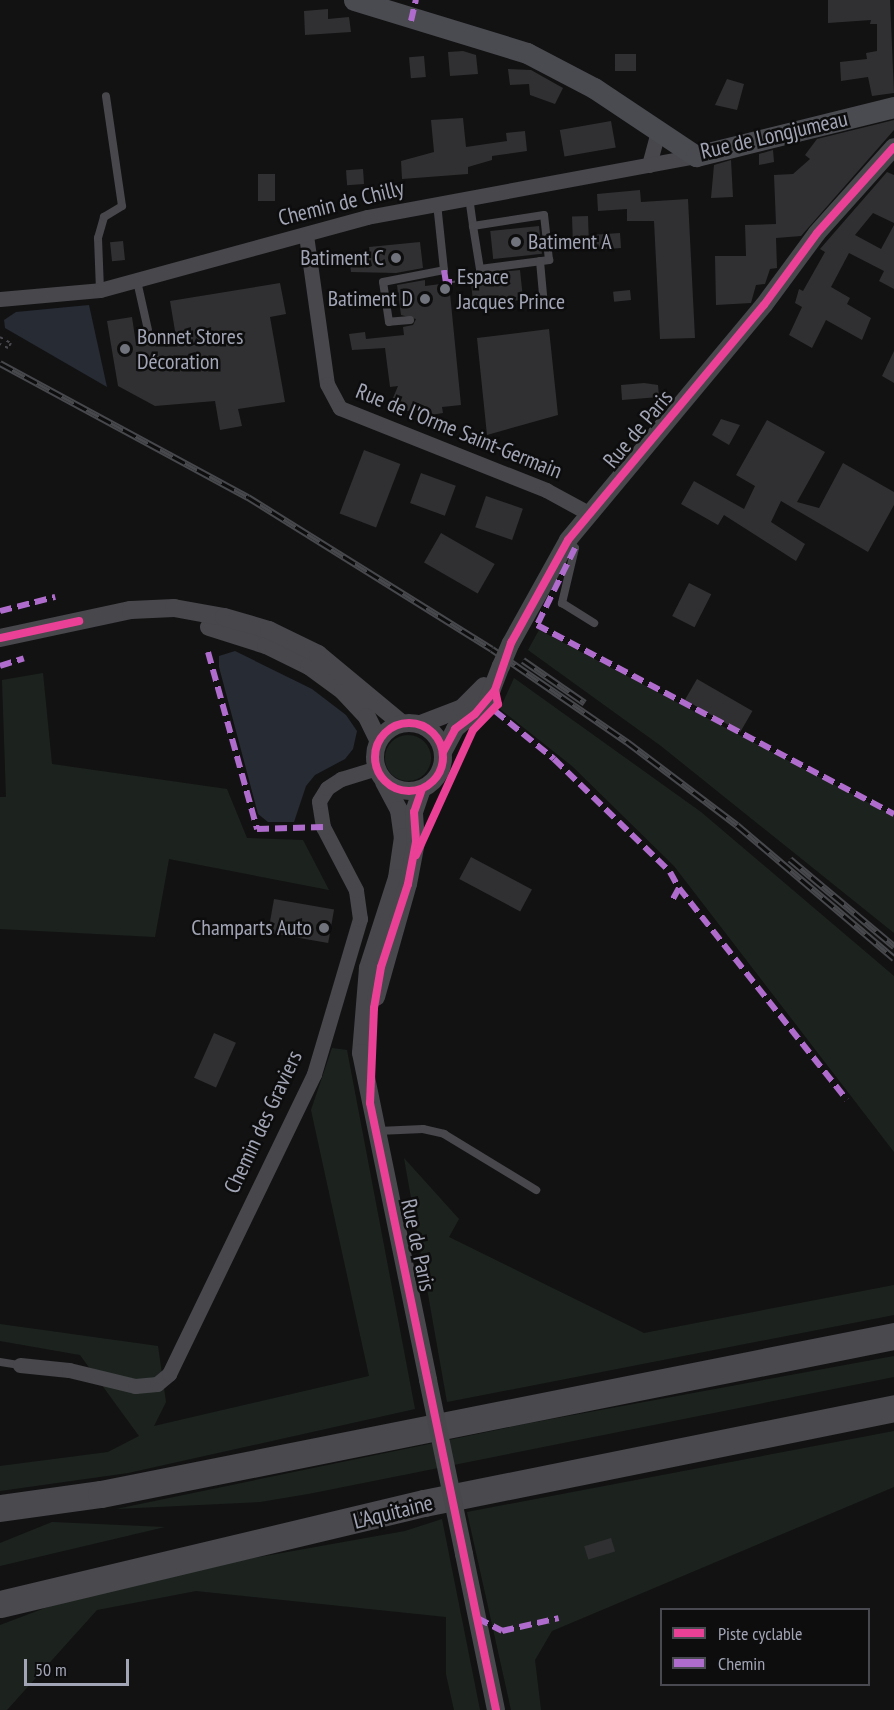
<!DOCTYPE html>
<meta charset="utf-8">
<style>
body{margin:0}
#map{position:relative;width:894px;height:1710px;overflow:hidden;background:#121213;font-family:"PT Sans Narrow",sans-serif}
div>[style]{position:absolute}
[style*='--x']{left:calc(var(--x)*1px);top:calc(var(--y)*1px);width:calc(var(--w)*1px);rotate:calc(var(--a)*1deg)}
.green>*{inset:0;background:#1c231e}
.round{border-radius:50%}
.water>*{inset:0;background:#262b34}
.building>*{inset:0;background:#303032;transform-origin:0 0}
.path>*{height:2px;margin-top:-1px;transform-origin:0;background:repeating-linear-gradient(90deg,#48484e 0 3px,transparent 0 7.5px)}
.service>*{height:8px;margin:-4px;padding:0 4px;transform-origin:4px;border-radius:4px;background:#47474c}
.minor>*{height:15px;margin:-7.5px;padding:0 7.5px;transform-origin:7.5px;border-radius:7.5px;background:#47474c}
.tertiary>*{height:18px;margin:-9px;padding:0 9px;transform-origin:9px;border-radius:9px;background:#47474c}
.tertiary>.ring{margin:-9px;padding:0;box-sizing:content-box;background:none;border:18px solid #47474c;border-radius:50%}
.secondary>*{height:21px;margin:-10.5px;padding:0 10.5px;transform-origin:10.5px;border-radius:10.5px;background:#4a4b50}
.motorway>*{height:27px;margin:-13.5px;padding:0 13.5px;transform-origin:13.5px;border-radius:13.5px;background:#49494e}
.rail>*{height:7px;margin-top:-3.5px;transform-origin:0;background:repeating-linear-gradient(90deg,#0d0d0e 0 14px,#47484c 0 28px);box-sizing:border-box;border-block:2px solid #47484c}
.tertiary-bridge>*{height:18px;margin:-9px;padding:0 9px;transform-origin:9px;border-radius:9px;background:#47474c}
.quiet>*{height:6px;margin-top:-3px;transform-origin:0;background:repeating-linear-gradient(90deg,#b06ccc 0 12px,transparent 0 18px)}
.cycleway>*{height:8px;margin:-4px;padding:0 4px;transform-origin:4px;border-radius:4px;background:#ea4096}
.cycleway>.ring{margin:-4px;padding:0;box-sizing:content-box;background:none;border:8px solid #ea4096;border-radius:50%}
.dots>*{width:16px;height:16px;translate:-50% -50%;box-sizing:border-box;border:3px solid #0d0d0e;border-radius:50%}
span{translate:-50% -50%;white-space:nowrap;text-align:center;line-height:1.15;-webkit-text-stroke:5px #0d0d0e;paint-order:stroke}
.street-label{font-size:22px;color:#a2a5b5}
.poi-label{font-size:22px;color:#a2a5b5}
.left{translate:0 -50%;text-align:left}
.right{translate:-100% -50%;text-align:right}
.legend{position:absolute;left:660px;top:1608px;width:210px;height:78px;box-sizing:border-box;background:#0d0d0e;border:2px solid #494a51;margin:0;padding:8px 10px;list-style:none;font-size:18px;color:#a2a5b5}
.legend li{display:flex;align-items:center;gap:12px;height:30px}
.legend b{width:30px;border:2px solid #494a51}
.scale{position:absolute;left:24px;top:1659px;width:105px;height:27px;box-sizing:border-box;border:3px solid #a2a5b5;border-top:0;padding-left:8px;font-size:18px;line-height:21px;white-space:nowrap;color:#a2a5b5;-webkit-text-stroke:4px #0d0d0e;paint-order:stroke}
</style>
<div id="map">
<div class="green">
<i style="clip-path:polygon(539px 630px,894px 816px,894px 933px,661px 746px,528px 650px)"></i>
<i style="clip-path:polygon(43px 673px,52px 764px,227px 789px,247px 838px,303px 840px,329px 890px,169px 859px,155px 937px,0 929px,0 797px,6px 797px,2px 680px)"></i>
<i style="clip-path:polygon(514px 678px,701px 812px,894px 976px,894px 1152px,674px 866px,572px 766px,500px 709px)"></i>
<i class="round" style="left:385px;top:735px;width:46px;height:46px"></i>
<i style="clip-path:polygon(332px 1048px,347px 1050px,415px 1409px,128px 1473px,0 1491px,0 1466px,108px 1452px,139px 1436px,80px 1355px,0 1341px,0 1324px,158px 1346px,166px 1402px,154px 1426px,369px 1376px,311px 1110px)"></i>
<i style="clip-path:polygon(404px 1158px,459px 1219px,449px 1237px,644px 1333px,894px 1285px,894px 1315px,447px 1402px)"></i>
<i style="clip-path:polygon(894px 1356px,894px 1377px,308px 1494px,260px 1502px,116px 1509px,530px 1423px)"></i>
<i style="clip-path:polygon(894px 1431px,894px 1487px,552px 1631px,535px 1660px,541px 1710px,511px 1710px,467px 1512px)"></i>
<i style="clip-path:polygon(442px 1519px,480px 1710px,454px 1710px,446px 1674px,446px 1617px,196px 1591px,97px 1610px,7px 1710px,0 1710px,0 1625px,61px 1602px,192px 1569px,405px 1531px)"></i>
<i style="clip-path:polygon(52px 1522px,165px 1527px,0 1566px,0 1543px)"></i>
</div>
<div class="water">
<i style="clip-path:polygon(89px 305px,107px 387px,5px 328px,4px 320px,16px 312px)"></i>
<i style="clip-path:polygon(235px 651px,312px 689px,346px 715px,357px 731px,353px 749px,345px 759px,315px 775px,306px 786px,294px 822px,268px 822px,258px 814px,219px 667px,219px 656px)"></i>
</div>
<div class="building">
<i style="clip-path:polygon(828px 0,890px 0,894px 93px,872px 96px,868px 77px,841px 81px,840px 62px,867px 59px,866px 53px,877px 51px,877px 24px,870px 24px,871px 20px,828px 23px)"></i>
<i style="clip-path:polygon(328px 9px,328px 19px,349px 17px,351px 32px,305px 35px,304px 11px)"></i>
<i style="clip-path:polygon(463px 51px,476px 55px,478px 74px,450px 76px,448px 52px)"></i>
<i style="left:615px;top:54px;width:21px;height:17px"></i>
<i style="left:424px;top:56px;width:21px;height:15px;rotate:85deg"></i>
<i style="clip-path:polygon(508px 69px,531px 70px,563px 88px,555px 104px,530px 95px,529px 84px,510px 85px)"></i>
<i style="clip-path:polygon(727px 79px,744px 84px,737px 110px,715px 105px)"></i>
<i style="clip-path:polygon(463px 118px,466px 147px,507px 141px,506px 133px,525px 131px,527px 151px,492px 156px,492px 160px,468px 167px,468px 174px,402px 179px,401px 161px,434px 152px,431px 120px)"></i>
<i style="clip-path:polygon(894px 120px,894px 130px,801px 236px,776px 238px,777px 268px,770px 269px,765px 284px,756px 285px,751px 303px,716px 305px,715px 256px,746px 256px,745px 225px,776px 224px,774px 175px,793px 174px,810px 159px,805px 155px,817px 139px)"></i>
<i style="left:611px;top:121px;width:27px;height:52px;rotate:80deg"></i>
<i style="clip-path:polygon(773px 150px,774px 162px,759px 165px,759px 154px)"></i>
<i style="clip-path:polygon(731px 160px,733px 197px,711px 198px,714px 165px)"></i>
<i style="left:363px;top:169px;width:15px;height:17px;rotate:86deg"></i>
<i style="clip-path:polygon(887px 172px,894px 175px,894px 223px,873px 213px,855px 235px,881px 249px,894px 225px,894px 289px,879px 281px,884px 271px,849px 253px,831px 287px,850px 298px,847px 304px,871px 318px,862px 340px,826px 320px,812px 348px,789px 335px,802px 307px,795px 303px,799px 289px,803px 291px,825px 252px,820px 249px)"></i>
<i style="left:258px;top:174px;width:17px;height:27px"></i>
<i style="clip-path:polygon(640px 190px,641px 202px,688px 199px,695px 338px,660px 339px,654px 221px,627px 221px,627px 209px,598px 211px,597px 194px)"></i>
<i style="left:588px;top:216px;width:25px;height:16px;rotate:88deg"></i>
<i style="left:539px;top:226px;width:28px;height:49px;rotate:84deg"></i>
<i style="left:620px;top:233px;width:15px;height:26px;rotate:86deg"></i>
<i style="left:123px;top:241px;width:19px;height:13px;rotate:84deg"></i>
<i style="clip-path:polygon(420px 242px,423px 268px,396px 273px,351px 272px,349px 256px,370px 254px,369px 247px)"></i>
<i style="left:520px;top:270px;width:30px;height:50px;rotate:84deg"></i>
<i style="clip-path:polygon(425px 280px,425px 286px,449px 283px,461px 405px,442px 407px,443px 413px,431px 415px,431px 409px,406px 411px,390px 405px,398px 386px,390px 387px,385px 348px,352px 350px,349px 334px,365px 332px,366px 339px,404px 335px,403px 327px,413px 325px,416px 319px,401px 315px,397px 285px)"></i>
<i style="clip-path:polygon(280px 283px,286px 314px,270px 317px,285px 402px,238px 409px,242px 426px,220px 430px,215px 401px,155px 406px,118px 386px,107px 321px,132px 317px,136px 344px,176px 337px,170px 301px)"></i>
<i style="left:630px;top:290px;width:10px;height:17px;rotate:84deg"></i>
<i style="clip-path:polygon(549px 329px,558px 415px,487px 435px,477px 338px)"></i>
<i style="clip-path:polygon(894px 351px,894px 383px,882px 376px)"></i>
<i style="clip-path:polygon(644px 383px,658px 385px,659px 397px,622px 400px,621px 385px)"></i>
<i style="clip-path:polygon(721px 419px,740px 425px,729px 445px,712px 435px)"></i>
<i style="clip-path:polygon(767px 420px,825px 452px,797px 502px,819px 508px,843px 463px,894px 492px,894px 505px,868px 552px,781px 501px,771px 522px,805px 544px,796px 561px,724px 515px,718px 525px,681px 504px,694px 481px,744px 509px,755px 486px,736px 475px)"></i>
<i style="left:364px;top:450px;width:39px;height:68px;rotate:21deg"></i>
<i style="left:421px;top:473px;width:37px;height:32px;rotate:20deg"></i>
<i style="left:486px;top:496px;width:39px;height:33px;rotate:19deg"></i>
<i style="left:441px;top:533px;width:62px;height:34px;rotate:30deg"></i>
<i style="left:689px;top:583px;width:25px;height:37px;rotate:27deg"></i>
<i style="left:697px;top:679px;width:64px;height:24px;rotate:30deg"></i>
<i style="left:471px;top:857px;width:69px;height:25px;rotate:28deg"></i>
<i style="left:274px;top:899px;width:61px;height:34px;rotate:10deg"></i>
<i style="left:214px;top:1033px;width:24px;height:49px;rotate:24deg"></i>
<i style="left:611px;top:1538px;width:14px;height:28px;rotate:73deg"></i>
</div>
<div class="path">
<i style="--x:452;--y:282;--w:8;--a:-7"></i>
<i style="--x:460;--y:281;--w:5;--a:90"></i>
<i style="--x:0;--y:337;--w:13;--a:29"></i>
<i style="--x:11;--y:343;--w:6;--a:121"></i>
<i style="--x:8;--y:348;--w:9;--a:-153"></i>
</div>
<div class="service">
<i style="--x:469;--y:197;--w:29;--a:82"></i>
<i style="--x:473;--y:226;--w:44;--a:80.8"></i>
<i style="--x:480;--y:269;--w:70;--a:-7.4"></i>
<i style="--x:549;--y:260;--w:45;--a:-96.3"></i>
<i style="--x:544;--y:215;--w:72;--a:171.2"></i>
<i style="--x:540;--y:261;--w:45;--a:84.9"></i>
<i style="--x:137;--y:281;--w:50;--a:77.3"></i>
<i style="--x:100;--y:290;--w:52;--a:-92.2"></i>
<i style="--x:98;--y:238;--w:22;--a:-74"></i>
<i style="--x:104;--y:217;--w:21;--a:-31"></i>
<i style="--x:122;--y:206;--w:111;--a:-98.3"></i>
<i style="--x:410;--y:320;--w:21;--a:175"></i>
<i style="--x:389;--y:322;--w:40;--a:-98.5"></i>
<i style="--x:383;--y:282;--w:62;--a:-11.1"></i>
<i style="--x:444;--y:270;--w:67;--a:-96"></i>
<i style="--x:569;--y:541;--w:9;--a:49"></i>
<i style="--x:575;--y:548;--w:57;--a:103.3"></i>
<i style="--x:562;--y:603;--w:38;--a:32"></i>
<i style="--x:378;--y:1131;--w:45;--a:-2.5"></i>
<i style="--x:423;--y:1129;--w:22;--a:13"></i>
<i style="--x:444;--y:1134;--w:108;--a:31.3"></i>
<i style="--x:0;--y:1362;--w:20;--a:9"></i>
</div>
<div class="minor">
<i style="--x:649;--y:165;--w:34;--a:-75"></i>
<i style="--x:306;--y:235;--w:150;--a:82"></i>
<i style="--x:327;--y:384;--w:27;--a:62"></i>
<i style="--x:340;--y:408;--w:222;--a:21.7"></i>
<i style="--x:546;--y:490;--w:50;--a:28.6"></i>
<i style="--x:0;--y:299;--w:100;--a:-5.1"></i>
<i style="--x:100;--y:290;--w:277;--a:-15.3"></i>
<i style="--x:367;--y:217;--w:335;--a:-10.5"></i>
<i style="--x:20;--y:1365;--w:49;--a:5.8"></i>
<i style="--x:69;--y:1370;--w:68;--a:13.6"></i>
<i style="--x:135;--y:1386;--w:22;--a:-5"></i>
<i style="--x:157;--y:1384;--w:16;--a:-40"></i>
<i style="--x:169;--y:1374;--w:333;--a:-64.2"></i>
<i style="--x:314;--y:1074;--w:162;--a:-73.5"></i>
<i style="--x:360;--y:919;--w:29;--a:-98"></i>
<i style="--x:356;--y:890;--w:71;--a:-117.6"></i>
<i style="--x:323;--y:827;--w:26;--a:-99"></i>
<i style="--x:319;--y:801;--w:15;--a:-58"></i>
<i style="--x:327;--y:788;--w:17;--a:-33"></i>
<i style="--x:341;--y:779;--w:37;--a:-17"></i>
</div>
<div class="tertiary">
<i style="--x:209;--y:627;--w:60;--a:17.5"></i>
<i style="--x:266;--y:645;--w:48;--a:26"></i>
<i style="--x:309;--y:666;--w:42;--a:36.3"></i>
<i style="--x:343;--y:691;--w:35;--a:47"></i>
<i style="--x:367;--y:717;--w:25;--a:64"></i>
<i style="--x:0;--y:638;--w:134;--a:-12.1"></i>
<i style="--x:131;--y:610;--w:43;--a:-2.7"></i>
<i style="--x:174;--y:608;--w:51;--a:10.2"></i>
<i style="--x:224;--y:617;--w:47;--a:16.1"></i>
<i style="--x:269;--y:630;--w:55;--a:26.1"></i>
<i style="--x:318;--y:654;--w:108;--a:39.7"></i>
<i style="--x:511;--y:643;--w:118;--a:-61"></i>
<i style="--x:568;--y:540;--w:306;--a:-50.2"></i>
<i style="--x:764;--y:305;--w:89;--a:-53.6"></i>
<i style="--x:817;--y:233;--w:115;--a:-48.2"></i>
<i class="ring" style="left:375px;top:723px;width:50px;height:50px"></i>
<i style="--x:421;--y:724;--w:44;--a:-21.3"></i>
<i style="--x:462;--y:708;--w:31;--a:-45"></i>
<i style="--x:443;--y:752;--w:26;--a:-62"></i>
<i style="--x:455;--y:729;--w:42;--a:-40.2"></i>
<i style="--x:487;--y:702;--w:39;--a:-69"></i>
<i style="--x:384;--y:782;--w:32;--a:62"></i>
<i style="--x:399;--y:810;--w:27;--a:82"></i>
<i style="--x:403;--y:837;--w:41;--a:98.3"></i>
<i style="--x:397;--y:878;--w:95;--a:107.9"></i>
<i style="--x:368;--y:968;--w:85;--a:94.7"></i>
<i style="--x:361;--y:1053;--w:334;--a:78.4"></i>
<i style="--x:376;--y:997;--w:117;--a:-74.2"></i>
<i style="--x:408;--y:884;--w:43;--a:-79.2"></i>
<i style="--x:416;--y:842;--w:30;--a:-94"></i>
<i style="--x:414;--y:812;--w:24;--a:-71"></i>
<i style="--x:464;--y:1554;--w:159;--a:78.4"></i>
</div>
<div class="secondary">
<i style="--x:354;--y:0;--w:181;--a:17"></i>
<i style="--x:527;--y:53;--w:76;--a:27.6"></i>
<i style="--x:594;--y:88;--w:123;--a:33.7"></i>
<i style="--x:696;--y:156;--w:204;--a:-13.9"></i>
</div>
<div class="motorway">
<i style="--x:0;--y:1508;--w:102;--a:-7.9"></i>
<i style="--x:101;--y:1494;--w:809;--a:-11.27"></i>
<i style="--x:0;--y:1604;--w:436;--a:-13.4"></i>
<i style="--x:424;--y:1503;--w:480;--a:-11.4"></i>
</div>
<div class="rail">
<i style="--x:0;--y:363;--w:282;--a:28.4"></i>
<i style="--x:248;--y:497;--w:287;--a:31.9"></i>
<i style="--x:492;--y:649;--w:163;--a:34.5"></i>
<i style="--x:626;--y:741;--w:139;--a:37.1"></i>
<i style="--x:737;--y:825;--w:206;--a:40.3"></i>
<i style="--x:523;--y:660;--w:75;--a:34.7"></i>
<i style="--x:790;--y:859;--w:136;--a:39.9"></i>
</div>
<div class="tertiary-bridge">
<i style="--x:501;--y:666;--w:25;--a:-67"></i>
<i style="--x:428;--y:1380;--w:178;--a:78.3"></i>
</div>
<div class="quiet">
<i style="--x:411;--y:21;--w:22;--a:-77"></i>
<i style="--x:444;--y:270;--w:12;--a:81"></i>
<i style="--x:446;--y:282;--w:6;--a:0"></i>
<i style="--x:575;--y:548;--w:86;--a:116.3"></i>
<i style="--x:537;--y:625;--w:404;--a:27.9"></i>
<i style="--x:0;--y:611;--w:57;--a:-14.3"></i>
<i style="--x:208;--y:652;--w:184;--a:74.5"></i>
<i style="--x:257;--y:829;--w:66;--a:-1.7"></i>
<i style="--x:0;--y:666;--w:25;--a:-18"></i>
<i style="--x:495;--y:711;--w:76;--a:39.1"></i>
<i style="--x:554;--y:759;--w:162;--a:44.2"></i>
<i style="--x:670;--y:872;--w:18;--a:61"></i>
<i style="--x:679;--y:888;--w:13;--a:119"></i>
<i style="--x:679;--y:888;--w:270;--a:51.6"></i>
<i style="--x:477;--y:1618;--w:28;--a:27"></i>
<i style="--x:502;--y:1631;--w:58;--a:-12.8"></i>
</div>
<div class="cycleway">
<i style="--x:0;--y:638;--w:81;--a:-12.1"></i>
<i class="ring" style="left:375px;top:723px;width:60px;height:60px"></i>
<i style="--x:443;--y:752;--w:26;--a:-62"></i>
<i style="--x:455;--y:729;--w:25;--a:-37"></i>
<i style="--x:475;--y:714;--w:31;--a:-50"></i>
<i style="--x:495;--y:690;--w:50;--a:-71.2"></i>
<i style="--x:511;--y:643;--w:118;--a:-61"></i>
<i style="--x:568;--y:540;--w:306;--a:-50.2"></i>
<i style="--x:764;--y:305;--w:89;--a:-53.6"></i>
<i style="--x:817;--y:233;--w:115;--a:-48.2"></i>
<i style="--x:422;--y:789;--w:24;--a:109"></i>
<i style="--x:414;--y:812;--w:30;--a:86"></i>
<i style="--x:416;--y:842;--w:43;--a:100.8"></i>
<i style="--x:408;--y:884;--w:87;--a:108"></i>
<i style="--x:381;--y:967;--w:42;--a:99.7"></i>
<i style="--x:374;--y:1008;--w:95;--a:92.4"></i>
<i style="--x:370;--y:1103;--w:620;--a:78.27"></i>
<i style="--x:416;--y:855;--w:137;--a:-65.5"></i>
<i style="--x:473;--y:730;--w:36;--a:-46"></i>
<i style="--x:498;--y:704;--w:14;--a:-102"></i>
</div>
<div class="dots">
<i style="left:516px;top:242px;background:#70727c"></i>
<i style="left:396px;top:258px;background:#70727c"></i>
<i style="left:445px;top:289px;background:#70727c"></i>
<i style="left:425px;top:299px;background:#70727c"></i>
<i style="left:125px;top:349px;background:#70727c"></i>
<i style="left:324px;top:928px;background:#70727c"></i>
</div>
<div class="street-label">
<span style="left:774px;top:135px;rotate:-13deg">Rue de Longjumeau</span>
<span style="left:341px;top:203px;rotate:-14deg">Chemin de Chilly</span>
<span style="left:638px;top:429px;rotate:-50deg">Rue de Paris</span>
<span style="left:459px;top:431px;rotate:22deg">Rue de l'Orme Saint-Germain</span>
<span style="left:263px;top:1122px;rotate:-65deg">Chemin des Graviers</span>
<span style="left:418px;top:1245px;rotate:78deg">Rue de Paris</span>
<span style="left:393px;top:1512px;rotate:-14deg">L'Aquitaine</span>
</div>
<div class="poi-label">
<span class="left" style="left:528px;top:242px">Batiment A</span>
<span class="right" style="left:384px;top:258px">Batiment C</span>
<span class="left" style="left:457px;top:289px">Espace<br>Jacques Prince</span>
<span class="right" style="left:413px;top:299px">Batiment D</span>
<span class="left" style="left:137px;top:349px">Bonnet Stores<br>Décoration</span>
<span class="right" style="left:312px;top:928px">Champarts Auto</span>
</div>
<ul class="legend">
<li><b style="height:8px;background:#ea4096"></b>Piste cyclable</li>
<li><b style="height:8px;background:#b06ccc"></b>Chemin</li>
</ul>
<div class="scale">50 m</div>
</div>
